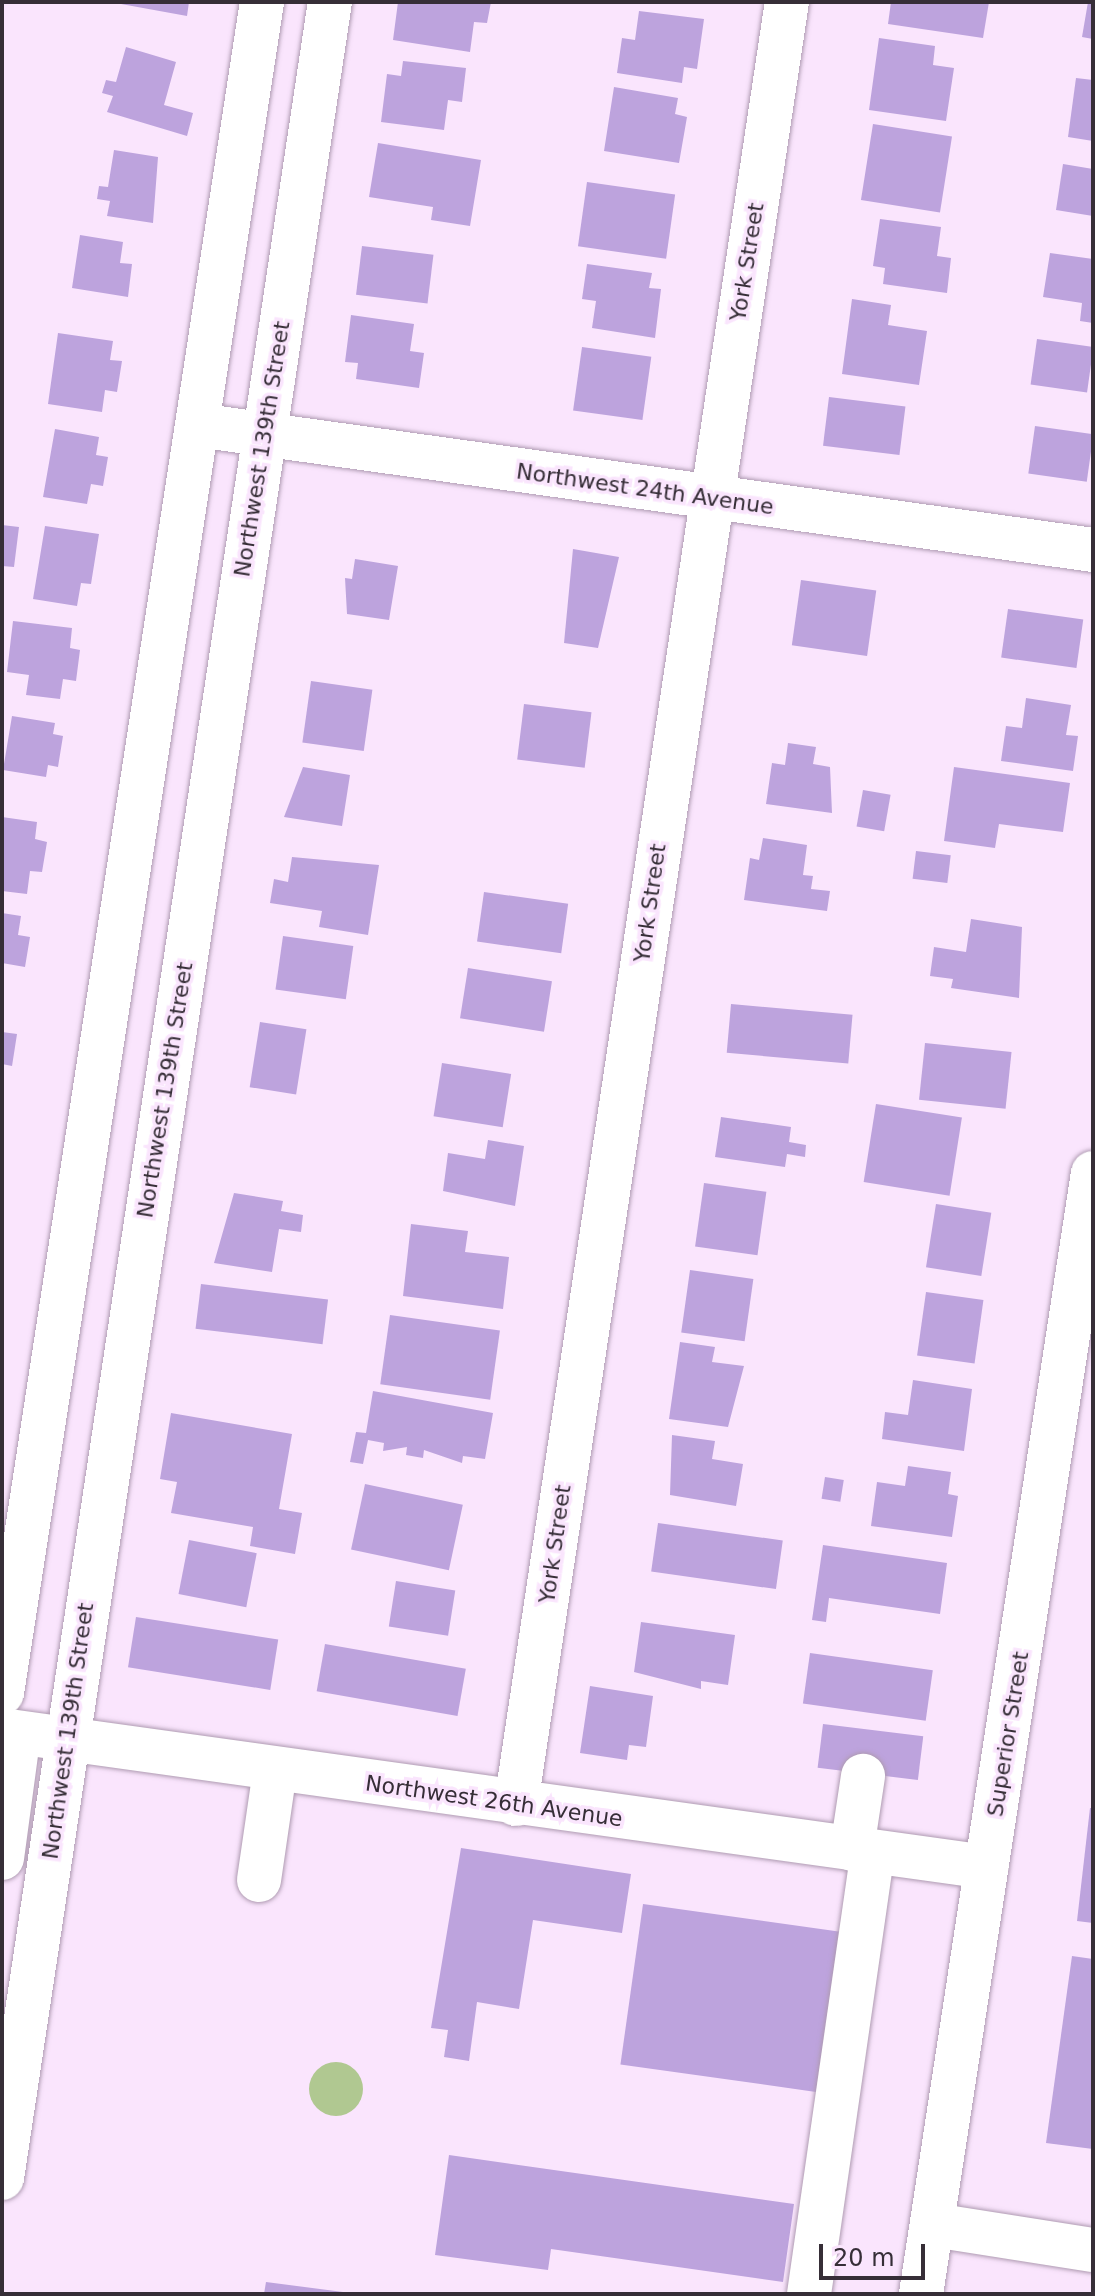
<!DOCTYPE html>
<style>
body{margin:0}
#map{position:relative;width:1095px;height:2296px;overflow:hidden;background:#fae5fd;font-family:"DejaVu Sans",sans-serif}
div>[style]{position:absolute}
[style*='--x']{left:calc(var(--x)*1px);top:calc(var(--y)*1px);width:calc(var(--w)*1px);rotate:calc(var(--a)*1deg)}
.green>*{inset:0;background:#b0c891}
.round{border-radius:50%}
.building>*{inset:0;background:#bda3dd;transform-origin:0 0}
.roads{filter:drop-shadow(0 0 2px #af9bb2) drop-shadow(0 0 2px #af9bb2)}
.minor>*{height:44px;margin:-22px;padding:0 22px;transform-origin:22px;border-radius:22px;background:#fff}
span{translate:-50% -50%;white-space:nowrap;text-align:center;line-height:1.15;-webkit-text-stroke:7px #fae5fd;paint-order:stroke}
.street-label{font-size:22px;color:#362e37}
.frame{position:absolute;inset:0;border:4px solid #362e37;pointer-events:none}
.scale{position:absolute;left:819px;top:2244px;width:106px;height:36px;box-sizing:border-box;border:4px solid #362e37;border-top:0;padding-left:10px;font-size:24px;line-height:28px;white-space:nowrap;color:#362e37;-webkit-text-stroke:6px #fae5fd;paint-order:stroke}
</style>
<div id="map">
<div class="green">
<i class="round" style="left:309px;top:2062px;width:54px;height:54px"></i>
</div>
<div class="building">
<i style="clip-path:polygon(110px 2px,189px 2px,187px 16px)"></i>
<i style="clip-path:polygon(398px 2px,491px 2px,487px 23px,474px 22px,470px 52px,393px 40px)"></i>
<i style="clip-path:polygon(891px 2px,989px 2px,983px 38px,888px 24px)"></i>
<i style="clip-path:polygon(1088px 2px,1093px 2px,1093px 39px,1082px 37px)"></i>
<i style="clip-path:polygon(639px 11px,704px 19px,697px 69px,684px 67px,682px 83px,617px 73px,622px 38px,635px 40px)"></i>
<i style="clip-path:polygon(879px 38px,935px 46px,933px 65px,954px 68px,946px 121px,869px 110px)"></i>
<i style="clip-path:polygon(126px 47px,176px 62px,164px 105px,193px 113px,187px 136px,107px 112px,113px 96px,102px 93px,106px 80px,116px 82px)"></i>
<i style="clip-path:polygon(403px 61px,466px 68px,462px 102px,448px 100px,444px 130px,381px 122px,387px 74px,401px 76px)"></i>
<i style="clip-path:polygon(1076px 78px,1093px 80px,1093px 141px,1068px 137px)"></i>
<i style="clip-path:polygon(614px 87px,678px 98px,675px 114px,687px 117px,679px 163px,604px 151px)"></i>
<i style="left:873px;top:124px;width:80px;height:77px;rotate:9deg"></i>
<i style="clip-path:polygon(378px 143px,481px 160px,470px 226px,431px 220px,433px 207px,369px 197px)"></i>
<i style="clip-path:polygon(114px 150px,158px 157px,153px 223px,107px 216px,110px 201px,97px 199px,99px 186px,108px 187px)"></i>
<i style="clip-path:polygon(1063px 164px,1093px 169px,1093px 216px,1056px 210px)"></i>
<i style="left:587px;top:182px;width:89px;height:65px;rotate:8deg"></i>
<i style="clip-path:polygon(880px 219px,941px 227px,937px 256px,951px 258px,947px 293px,883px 284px,885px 268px,873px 266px)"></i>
<i style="clip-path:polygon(80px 235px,123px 242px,120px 263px,132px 264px,128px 297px,72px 288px)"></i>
<i style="left:362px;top:246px;width:72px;height:49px;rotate:7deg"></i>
<i style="clip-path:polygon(1050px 253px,1093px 259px,1093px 323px,1080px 321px,1082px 303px,1043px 297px)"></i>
<i style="clip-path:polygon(587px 264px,652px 273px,649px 288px,661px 289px,655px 338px,592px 328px,596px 301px,582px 299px)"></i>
<i style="clip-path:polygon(852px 299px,891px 305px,888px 325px,927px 331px,919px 385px,842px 374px)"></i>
<i style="clip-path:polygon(351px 315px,414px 324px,410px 351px,424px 353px,419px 388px,356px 379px,358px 363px,345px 362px)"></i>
<i style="clip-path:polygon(58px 333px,113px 341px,110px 360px,122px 361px,117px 392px,105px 390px,102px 412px,48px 404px)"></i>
<i style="left:1037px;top:339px;width:57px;height:46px;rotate:8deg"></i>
<i style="left:582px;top:347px;width:70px;height:64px;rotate:8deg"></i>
<i style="left:829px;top:397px;width:77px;height:49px;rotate:7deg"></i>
<i style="left:1035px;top:426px;width:59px;height:48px;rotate:8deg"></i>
<i style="clip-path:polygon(55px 429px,99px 437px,96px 455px,108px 457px,103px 486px,91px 484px,87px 504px,43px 497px)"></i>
<i style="clip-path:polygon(2px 525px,19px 527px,14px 567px,2px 566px)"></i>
<i style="clip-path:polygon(45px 526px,99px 534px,91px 584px,81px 583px,77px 606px,33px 599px)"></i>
<i style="clip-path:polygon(573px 549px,619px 557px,598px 648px,564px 643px)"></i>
<i style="clip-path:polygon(355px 559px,398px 566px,389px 620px,347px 614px,345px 578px,352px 579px)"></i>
<i style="left:801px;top:580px;width:76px;height:66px;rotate:8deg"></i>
<i style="left:1008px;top:609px;width:76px;height:49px;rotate:8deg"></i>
<i style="clip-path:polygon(13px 621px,72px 628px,70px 648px,80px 650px,76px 681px,63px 679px,60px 699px,26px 695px,29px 675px,7px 672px)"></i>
<i style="left:311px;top:681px;width:62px;height:62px;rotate:8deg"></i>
<i style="clip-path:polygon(1026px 698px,1071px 705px,1066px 735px,1078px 736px,1073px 771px,1001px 761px,1006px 726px,1022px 728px)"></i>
<i style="left:524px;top:704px;width:68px;height:56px;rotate:7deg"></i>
<i style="clip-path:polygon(12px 716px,55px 723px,53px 734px,63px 736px,58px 767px,48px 765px,46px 777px,3px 770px)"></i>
<i style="clip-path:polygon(788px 743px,816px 747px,813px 764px,830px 767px,832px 813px,766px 804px,772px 763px,785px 765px)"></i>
<i style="clip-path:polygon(303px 767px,350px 775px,342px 826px,284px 817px)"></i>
<i style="clip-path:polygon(954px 767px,1070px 783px,1063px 832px,999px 824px,995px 848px,944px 841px)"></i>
<i style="left:863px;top:790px;width:28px;height:37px;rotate:10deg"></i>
<i style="clip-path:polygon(2px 817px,37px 822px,35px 839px,47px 842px,42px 872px,30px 871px,27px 894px,2px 891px)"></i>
<i style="clip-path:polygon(763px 838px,807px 845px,803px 875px,813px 876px,811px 889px,830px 891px,827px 911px,744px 900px,750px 858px,759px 860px)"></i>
<i style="left:916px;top:851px;width:35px;height:28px;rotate:7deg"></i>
<i style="clip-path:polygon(292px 857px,379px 865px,368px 935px,319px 927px,322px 911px,270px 903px,274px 879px,288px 882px)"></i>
<i style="left:484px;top:892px;width:85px;height:50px;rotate:8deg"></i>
<i style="clip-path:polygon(2px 913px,21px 916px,18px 935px,30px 937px,25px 967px,2px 963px)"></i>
<i style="clip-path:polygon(971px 919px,1022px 927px,1019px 998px,951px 988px,953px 979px,930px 976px,934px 947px,966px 952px)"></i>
<i style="left:283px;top:936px;width:71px;height:54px;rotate:8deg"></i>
<i style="left:468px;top:968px;width:85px;height:51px;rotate:9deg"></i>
<i style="left:731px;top:1004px;width:122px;height:49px;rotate:5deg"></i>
<i style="left:260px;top:1022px;width:47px;height:66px;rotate:9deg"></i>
<i style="clip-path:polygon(2px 1032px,17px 1034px,12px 1066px,2px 1064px)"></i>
<i style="left:925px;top:1043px;width:87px;height:57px;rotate:6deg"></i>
<i style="left:442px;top:1063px;width:70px;height:54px;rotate:9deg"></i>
<i style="left:876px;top:1104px;width:87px;height:79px;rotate:9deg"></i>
<i style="clip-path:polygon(721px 1117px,791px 1127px,789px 1142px,806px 1145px,805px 1157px,787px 1154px,785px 1167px,715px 1157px)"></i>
<i style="clip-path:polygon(488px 1140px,524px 1146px,515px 1206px,443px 1191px,448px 1153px,485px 1159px)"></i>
<i style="left:704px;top:1183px;width:63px;height:64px;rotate:8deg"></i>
<i style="clip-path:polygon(234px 1193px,283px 1201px,281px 1211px,303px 1215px,301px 1232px,279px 1229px,272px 1272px,214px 1263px)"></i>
<i style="left:936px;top:1204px;width:56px;height:64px;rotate:9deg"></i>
<i style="clip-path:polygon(411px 1224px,468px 1231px,465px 1252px,509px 1257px,503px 1309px,403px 1296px)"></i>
<i style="left:690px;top:1270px;width:64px;height:63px;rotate:8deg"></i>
<i style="left:201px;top:1284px;width:128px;height:45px;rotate:7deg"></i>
<i style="left:926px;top:1292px;width:58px;height:64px;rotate:8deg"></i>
<i style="left:390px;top:1315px;width:111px;height:70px;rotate:8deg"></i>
<i style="clip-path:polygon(680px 1342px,715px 1347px,712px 1362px,744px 1366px,728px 1427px,669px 1419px)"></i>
<i style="clip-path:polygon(913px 1380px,972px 1389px,964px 1451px,882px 1439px,885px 1412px,908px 1415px)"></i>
<i style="clip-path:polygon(373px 1391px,493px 1413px,485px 1459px,463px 1456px,462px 1463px,424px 1450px,423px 1458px,406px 1455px,407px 1447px,383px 1451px,384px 1443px,368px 1440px,363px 1464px,350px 1462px,356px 1432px,366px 1433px)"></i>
<i style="clip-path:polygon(171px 1413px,292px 1434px,279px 1509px,302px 1513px,295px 1554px,250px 1546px,253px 1527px,171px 1513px,177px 1482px,160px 1479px)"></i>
<i style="clip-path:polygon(672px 1435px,715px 1441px,712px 1459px,743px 1464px,736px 1506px,670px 1495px)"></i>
<i style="clip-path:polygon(908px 1466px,951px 1472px,948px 1494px,958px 1496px,952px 1537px,871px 1526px,877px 1482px,905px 1486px)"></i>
<i style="left:825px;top:1477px;width:19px;height:22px;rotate:9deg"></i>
<i style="left:365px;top:1484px;width:100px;height:67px;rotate:12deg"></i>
<i style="left:658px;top:1523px;width:126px;height:49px;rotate:8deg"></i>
<i style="left:189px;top:1540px;width:69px;height:55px;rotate:11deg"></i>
<i style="clip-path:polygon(823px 1545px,947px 1563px,940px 1614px,829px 1598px,826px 1622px,812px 1620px)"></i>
<i style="left:396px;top:1581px;width:60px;height:46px;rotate:9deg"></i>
<i style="left:136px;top:1617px;width:144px;height:51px;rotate:9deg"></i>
<i style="clip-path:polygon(641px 1622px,735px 1635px,728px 1685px,701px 1681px,701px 1689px,634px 1672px)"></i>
<i style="left:325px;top:1644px;width:143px;height:48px;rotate:10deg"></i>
<i style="left:810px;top:1653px;width:124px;height:51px;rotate:8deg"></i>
<i style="clip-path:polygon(590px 1686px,653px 1696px,646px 1747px,629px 1745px,627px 1760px,580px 1753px)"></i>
<i style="left:823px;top:1724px;width:101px;height:44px;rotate:7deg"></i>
<i style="clip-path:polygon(1090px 1808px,1093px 1808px,1093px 1923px,1077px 1921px)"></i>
<i style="clip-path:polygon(461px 1848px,631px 1874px,622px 1933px,533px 1920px,519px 2009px,477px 2002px,469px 2061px,444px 2057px,448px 2030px,431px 2028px)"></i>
<i style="left:643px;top:1904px;width:201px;height:162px;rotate:8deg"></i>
<i style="clip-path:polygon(1072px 1956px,1093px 1959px,1093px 2149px,1046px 2143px)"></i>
<i style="clip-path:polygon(449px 2155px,794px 2204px,783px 2282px,551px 2249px,548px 2270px,435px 2255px)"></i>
<i style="clip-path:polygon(266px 2282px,343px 2292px,343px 2294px,264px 2294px)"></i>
</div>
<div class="roads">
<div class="minor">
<i style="--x:197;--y:425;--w:905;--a:7.94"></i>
<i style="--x:2;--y:1693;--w:1711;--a:-81.26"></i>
<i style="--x:2;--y:1730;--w:994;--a:7.92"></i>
<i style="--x:516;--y:1804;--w:1822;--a:-81.45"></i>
<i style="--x:852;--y:1849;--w:74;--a:-81.4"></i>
<i style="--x:2;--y:1858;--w:126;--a:-82.3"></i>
<i style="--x:259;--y:1880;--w:111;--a:-81.7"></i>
<i style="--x:2;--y:2178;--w:2201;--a:-81.43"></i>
<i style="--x:933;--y:2225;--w:162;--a:8.9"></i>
<i style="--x:809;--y:2294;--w:447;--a:-81.8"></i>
<i style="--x:921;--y:2294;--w:1134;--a:-81.28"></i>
</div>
</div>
<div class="street-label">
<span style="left:747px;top:262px;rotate:-81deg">York Street</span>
<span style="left:262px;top:449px;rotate:-81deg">Northwest 139th Street</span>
<span style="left:645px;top:489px;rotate:8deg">Northwest 24th Avenue</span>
<span style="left:650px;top:903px;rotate:-82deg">York Street</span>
<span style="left:165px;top:1090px;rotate:-81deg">Northwest 139th Street</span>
<span style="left:555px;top:1544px;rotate:-82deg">York Street</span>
<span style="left:68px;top:1731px;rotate:-82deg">Northwest 139th Street</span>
<span style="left:1008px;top:1734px;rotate:-81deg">Superior Street</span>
<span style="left:494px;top:1801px;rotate:8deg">Northwest 26th Avenue</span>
</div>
<div class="frame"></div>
<div class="scale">20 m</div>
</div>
